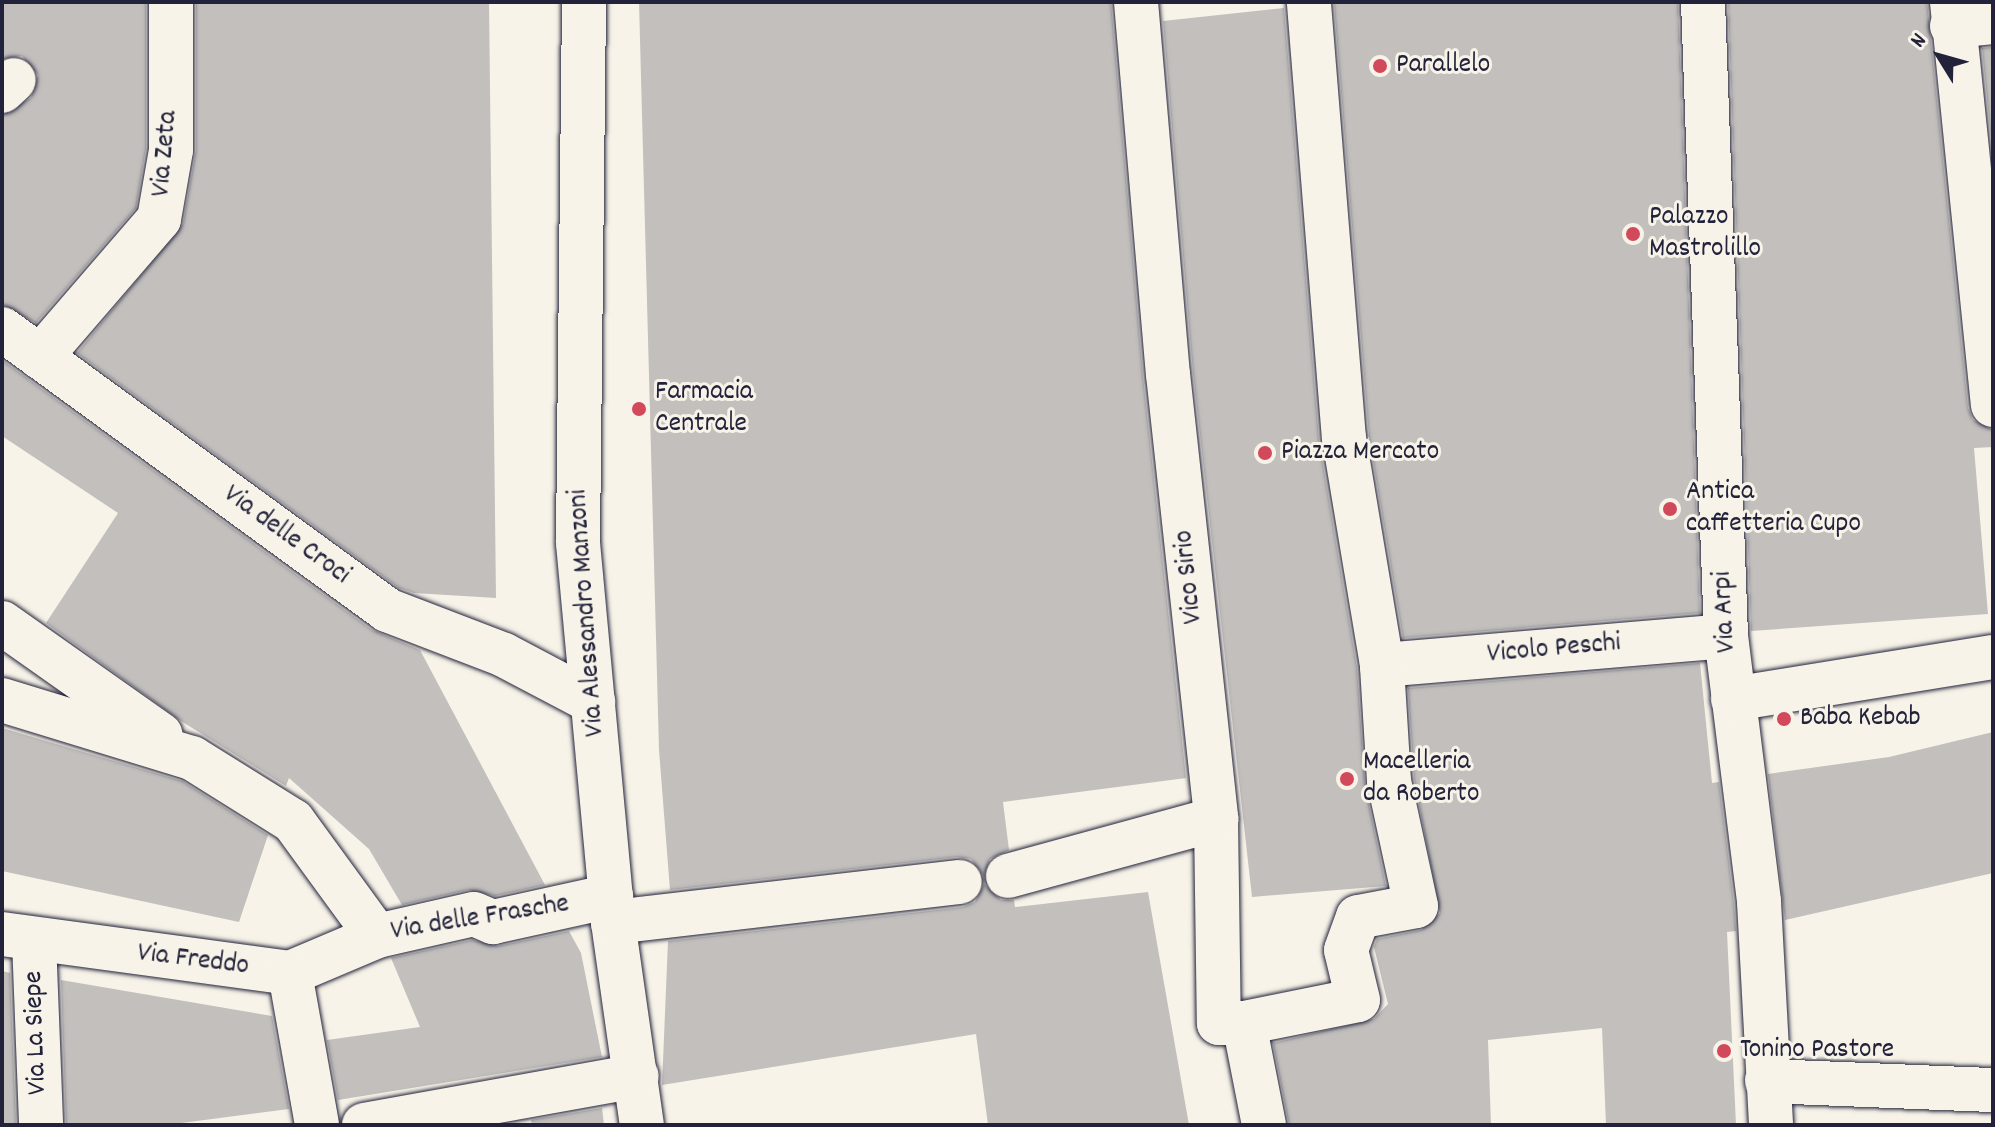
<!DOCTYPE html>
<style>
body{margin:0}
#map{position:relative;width:1995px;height:1127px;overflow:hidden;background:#f7f3e8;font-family:Dekko,sans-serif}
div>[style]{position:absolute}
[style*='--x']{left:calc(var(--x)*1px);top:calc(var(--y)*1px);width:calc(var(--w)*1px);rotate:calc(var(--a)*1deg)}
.building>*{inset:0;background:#c2bfbd}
.roads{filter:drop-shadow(0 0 2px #22223b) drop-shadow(0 0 2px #22223b)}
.street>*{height:44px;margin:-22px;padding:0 22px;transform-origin:22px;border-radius:22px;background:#f7f3e8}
.dots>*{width:22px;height:22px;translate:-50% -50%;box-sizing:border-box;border:4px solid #f7f3e8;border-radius:50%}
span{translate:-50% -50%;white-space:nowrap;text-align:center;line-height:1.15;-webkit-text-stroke:6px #f7f3e8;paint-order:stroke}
.poi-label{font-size:28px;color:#22223b}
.left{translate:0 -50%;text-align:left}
.street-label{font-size:28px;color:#22223b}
.frame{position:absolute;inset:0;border:4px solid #22223b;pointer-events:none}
.north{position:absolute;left:1899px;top:16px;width:80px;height:80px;-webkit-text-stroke:6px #f7f3e8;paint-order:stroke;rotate:307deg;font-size:22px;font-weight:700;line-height:32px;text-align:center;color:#22223b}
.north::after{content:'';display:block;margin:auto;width:28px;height:36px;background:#22223b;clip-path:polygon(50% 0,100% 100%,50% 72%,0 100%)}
</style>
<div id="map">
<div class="building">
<i style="clip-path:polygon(2px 2px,146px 2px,146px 148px,136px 208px,36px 323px,2px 304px,2px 115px,31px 98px,38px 75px,22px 56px,2px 59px)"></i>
<i style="clip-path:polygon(196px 2px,489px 2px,496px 598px,414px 593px,399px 588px,77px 353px,183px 224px,196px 150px)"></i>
<i style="clip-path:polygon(639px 2px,1111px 2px,1143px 377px,1186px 778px,1003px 802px,1009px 850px,990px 859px,984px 876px,971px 859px,957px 857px,670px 890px,659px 750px)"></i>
<i style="clip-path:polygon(1346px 2px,1678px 2px,1700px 613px,1403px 638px,1369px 436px,1334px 3px)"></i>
<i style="clip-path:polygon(1728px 2px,1927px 2px,1968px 408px,1973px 420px,1993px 430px,1993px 447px,1974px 448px,1988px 614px,1751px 631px)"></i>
<i style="clip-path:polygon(1284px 8px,1319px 441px,1357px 668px,1365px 786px,1386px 886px,1252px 897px,1193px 372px,1163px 21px)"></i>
<i style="clip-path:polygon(1993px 47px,1993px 158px,1982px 48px)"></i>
<i style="clip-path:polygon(2px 360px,372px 630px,420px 650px,545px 885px,495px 896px,468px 890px,402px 905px,369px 849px,289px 778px,286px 786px,181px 721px,46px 623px,118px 513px,2px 436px)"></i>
<i style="clip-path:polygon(1700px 663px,1712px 783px,1719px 782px,1734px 904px,1736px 931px,1727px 932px,1736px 1125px,1606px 1125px,1602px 1028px,1488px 1040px,1491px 1125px,1289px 1125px,1273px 1043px,1374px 1019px,1388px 1004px,1374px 947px,1377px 939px,1421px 930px,1440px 913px,1414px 778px,1408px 688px)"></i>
<i style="clip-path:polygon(2px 728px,182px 781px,268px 835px,239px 922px,2px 871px)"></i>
<i style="clip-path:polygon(1993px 732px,1993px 873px,1785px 920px,1768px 774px,1889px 757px)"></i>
<i style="clip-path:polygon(984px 884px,1001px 900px,1014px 900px,1015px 907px,1148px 892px,1189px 1125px,988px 1125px,976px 1034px,662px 1085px,668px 941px,963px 907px,975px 902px)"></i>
<i style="clip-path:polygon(569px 931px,581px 953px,602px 1057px,338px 1100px,327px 1040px,420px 1027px,391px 958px,472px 940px,498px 946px)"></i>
<i style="clip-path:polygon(2px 971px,10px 973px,16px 1125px,2px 1125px)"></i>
<i style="clip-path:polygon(61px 980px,272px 1016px,289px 1109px,166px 1125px,66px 1125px)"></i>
<i style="clip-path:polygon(602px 1108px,604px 1125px,532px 1125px,531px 1120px)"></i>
</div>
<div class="roads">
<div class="street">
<i style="--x:584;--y:2;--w:541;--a:90.64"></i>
<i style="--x:578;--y:543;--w:381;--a:84.7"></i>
<i style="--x:613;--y:922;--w:205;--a:81.9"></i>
<i style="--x:1136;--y:2;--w:373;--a:85.1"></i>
<i style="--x:1168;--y:374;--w:448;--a:83.8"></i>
<i style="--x:1216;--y:819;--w:204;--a:89.2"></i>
<i style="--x:1219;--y:1023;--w:25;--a:0"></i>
<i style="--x:1244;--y:1023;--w:104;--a:78.9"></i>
<i style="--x:1703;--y:2;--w:634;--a:87.92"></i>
<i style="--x:1726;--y:636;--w:268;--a:82.9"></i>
<i style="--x:1759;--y:902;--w:223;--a:86.9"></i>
<i style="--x:1952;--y:2;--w:405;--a:84.2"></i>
<i style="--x:1952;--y:26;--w:41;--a:-5.6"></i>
<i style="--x:2;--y:91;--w:16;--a:-43"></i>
<i style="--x:2;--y:329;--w:477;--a:36.1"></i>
<i style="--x:387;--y:610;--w:125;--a:21"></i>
<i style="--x:504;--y:655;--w:101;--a:27.8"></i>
<i style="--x:40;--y:357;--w:182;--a:-49.2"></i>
<i style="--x:159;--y:219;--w:70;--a:-80.1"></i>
<i style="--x:171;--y:150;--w:148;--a:-90"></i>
<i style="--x:2;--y:623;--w:194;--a:35.2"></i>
<i style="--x:1382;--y:665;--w:345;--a:-4.8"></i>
<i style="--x:1733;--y:699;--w:263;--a:-9.2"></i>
<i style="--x:2;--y:700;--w:199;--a:17"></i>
<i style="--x:192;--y:758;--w:119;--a:32"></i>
<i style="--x:293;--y:821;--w:142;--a:53.9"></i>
<i style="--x:377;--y:936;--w:99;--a:-12.8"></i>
<i style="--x:474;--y:914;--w:21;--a:23"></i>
<i style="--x:493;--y:922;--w:121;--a:-12.4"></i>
<i style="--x:1008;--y:876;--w:216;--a:-15.3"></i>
<i style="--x:613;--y:922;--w:349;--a:-6.6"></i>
<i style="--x:2;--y:934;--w:291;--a:7.7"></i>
<i style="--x:290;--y:973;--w:95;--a:-23"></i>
<i style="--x:34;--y:940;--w:185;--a:87.8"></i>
<i style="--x:290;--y:973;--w:154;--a:79.9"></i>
<i style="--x:1244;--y:1023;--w:116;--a:-11.4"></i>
<i style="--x:1358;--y:1000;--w:51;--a:-103.5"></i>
<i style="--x:1346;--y:950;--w:35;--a:-70"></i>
<i style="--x:1358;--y:917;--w:59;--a:-10.7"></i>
<i style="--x:1416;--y:906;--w:128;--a:-102.2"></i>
<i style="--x:1389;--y:781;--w:116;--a:-93.5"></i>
<i style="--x:1382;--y:665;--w:229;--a:-99.5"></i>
<i style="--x:1344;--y:439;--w:438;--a:-94.6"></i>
<i style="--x:1767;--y:1081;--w:226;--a:2.3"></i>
<i style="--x:364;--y:1125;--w:277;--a:-10.2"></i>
</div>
</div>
<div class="dots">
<i style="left:1380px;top:66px;background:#d1495b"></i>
<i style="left:1633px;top:234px;background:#d1495b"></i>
<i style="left:639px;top:409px;background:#d1495b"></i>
<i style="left:1265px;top:453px;background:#d1495b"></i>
<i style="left:1670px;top:509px;background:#d1495b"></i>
<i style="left:1784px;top:719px;background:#d1495b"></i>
<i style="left:1347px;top:779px;background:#d1495b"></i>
<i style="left:1724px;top:1051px;background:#d1495b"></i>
</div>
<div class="poi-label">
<span class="left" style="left:1396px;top:66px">Parallelo</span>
<span class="left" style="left:1649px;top:234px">Palazzo<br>Mastrolillo</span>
<span class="left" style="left:655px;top:409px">Farmacia<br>Centrale</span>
<span class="left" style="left:1281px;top:453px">Piazza Mercato</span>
<span class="left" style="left:1686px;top:509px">Antica<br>caffetteria Cupo</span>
<span class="left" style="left:1800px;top:719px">Baba Kebab</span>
<span class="left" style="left:1363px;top:779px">Macelleria<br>da Roberto</span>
<span class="left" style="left:1740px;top:1051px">Tonino Pastore</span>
</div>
<div class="street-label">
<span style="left:166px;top:154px;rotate:-85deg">Via Zeta</span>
<span style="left:286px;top:536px;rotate:36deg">Via delle Croci</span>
<span style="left:1190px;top:577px;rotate:-96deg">Vico Sirio</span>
<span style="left:1726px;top:612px;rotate:-93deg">Via Arpi</span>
<span style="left:588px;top:613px;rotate:-94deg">Via Alessandro Manzoni</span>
<span style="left:1554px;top:650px;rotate:-5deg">Vicolo Peschi</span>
<span style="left:480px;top:919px;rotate:-9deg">Via delle Frasche</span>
<span style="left:193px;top:961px;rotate:7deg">Via Freddo</span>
<span style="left:37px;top:1033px;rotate:-92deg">Via La Siepe</span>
</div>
<div class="frame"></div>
<div class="north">N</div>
</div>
